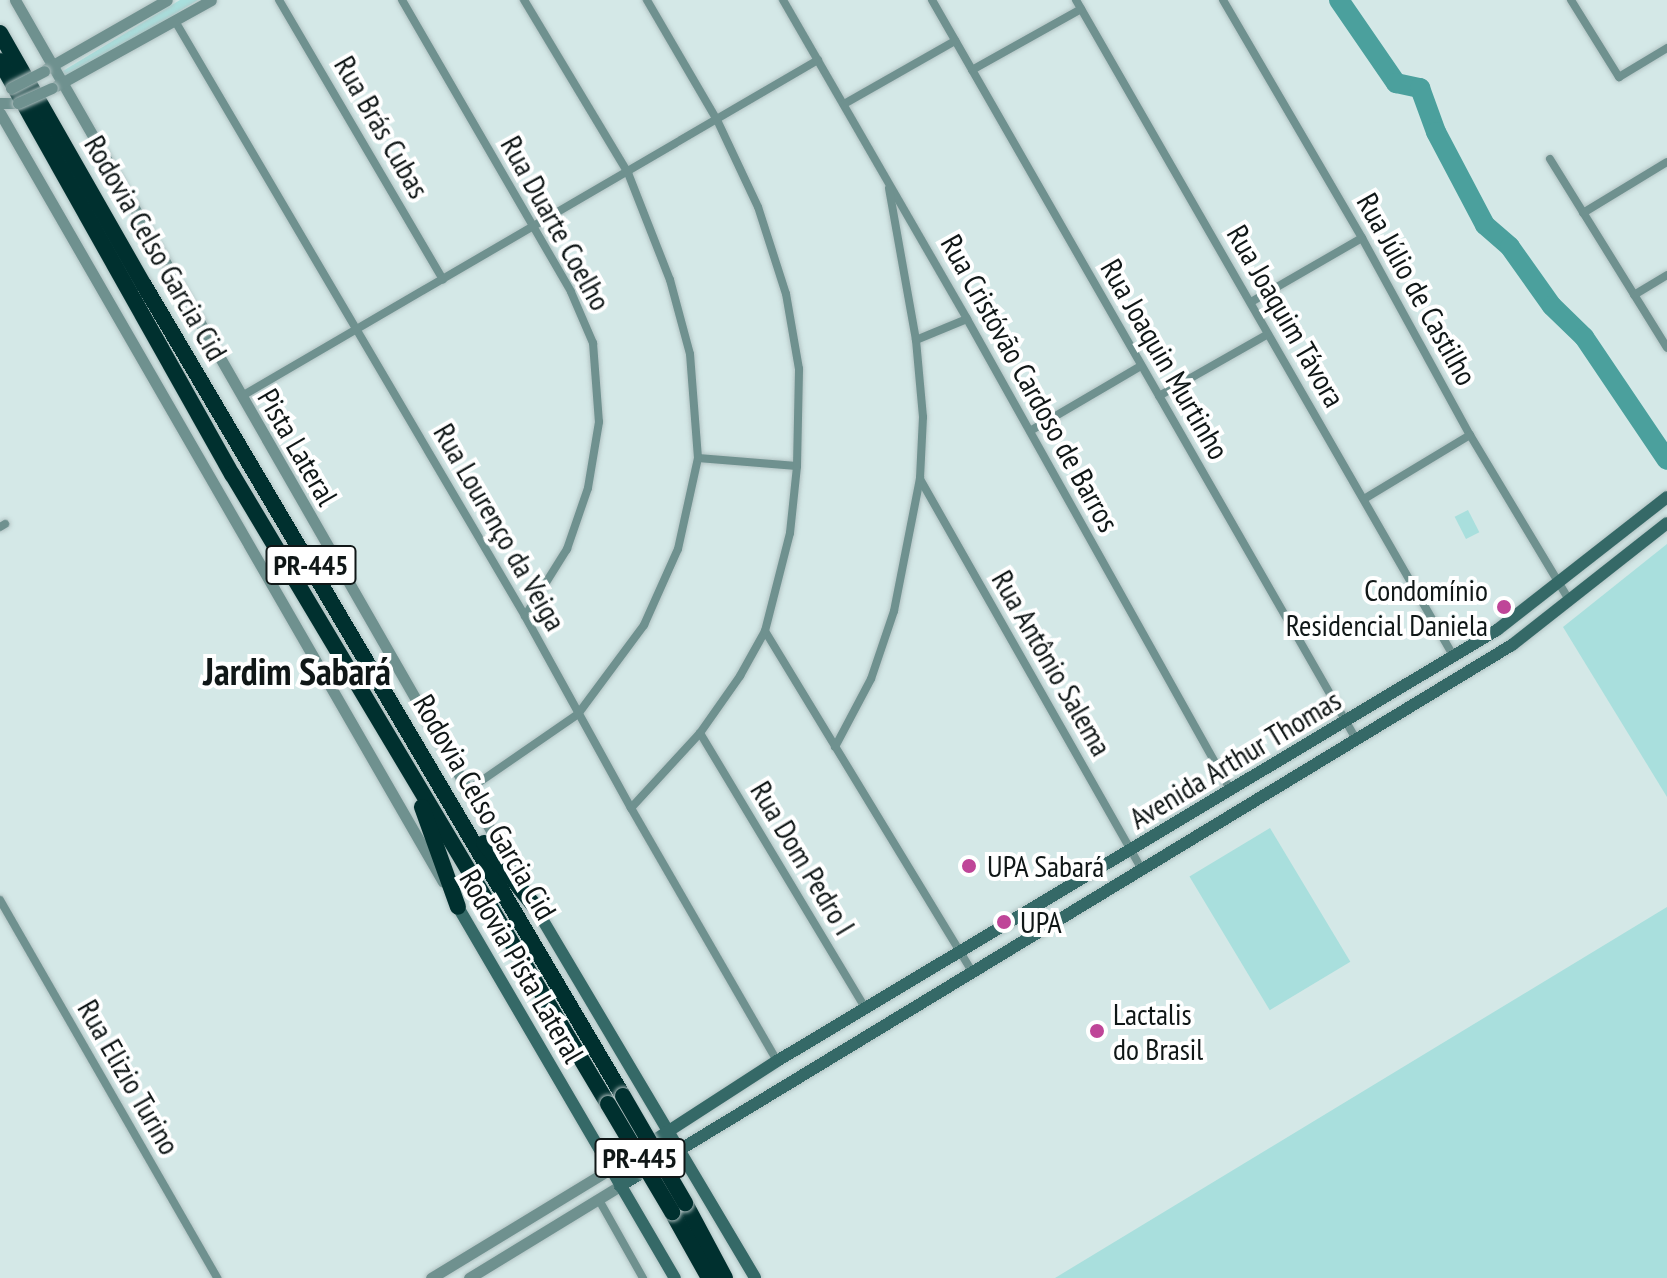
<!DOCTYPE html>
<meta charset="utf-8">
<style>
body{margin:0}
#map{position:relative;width:1667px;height:1278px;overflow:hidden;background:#d4e8e7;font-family:"PT Sans Narrow",sans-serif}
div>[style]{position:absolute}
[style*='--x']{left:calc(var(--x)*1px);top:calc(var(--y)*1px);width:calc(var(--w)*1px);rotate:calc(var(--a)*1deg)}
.green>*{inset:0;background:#a9dfdd;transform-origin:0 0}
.river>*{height:20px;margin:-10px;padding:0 10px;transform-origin:10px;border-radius:10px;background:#4ba09d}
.roads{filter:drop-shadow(0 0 2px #b1c2c2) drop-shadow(0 0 2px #b1c2c2)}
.minor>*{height:8px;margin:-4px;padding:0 4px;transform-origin:4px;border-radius:4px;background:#6f918f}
.tertiary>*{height:11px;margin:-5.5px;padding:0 5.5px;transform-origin:5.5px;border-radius:5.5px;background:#6f918f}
.secondary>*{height:12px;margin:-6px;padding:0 6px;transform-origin:6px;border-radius:6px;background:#356967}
.motorway>*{height:16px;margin:-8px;padding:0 8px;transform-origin:8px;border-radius:8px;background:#00302f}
.bridges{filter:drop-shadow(0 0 2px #b1c2c2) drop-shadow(0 0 2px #b1c2c2)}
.tertiary-bridge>*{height:11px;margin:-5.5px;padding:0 5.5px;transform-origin:5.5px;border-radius:5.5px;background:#6f918f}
.motorway-bridge>*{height:16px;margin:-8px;padding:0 8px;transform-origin:8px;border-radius:8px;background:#00302f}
.dots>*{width:22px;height:22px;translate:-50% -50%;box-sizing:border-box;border:4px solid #fff;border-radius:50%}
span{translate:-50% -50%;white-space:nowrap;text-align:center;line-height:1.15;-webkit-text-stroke:8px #fff;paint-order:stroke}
.shield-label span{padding:2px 6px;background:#fff;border:2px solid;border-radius:6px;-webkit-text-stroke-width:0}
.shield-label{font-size:28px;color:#101717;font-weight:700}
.street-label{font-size:30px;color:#101717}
.poi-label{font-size:30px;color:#101717}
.right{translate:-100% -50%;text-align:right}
.left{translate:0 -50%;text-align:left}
.district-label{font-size:38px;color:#101717;font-weight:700}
</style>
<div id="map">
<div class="green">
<i style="clip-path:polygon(180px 0,198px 0,70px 77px,65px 77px,63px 71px)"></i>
<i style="left:1468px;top:510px;width:25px;height:15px;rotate:63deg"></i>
<i style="clip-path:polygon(1667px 544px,1667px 797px,1563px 627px)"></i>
<i style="left:1270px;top:828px;width:156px;height:94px;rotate:59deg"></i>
<i style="clip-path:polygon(1667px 907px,1667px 1278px,1055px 1278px)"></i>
</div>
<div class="river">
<i style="--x:1339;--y:0;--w:101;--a:55.5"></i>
<i style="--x:1396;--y:83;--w:25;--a:12"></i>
<i style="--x:1420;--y:88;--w:47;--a:70"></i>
<i style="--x:1436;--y:132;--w:105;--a:62.2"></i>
<i style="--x:1485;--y:225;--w:33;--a:41"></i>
<i style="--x:1510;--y:247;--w:72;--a:54.6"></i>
<i style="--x:1552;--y:306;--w:45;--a:44.1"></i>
<i style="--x:1584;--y:337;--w:148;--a:56"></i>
</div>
<div class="roads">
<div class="minor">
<i style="--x:279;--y:0;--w:324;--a:59.6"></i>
<i style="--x:402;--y:0;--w:337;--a:59.9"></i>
<i style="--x:571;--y:292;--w:56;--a:66.7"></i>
<i style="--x:593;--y:343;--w:79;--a:85.7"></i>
<i style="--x:599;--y:422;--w:67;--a:99.5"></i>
<i style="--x:588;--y:488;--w:65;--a:109"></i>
<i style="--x:567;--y:549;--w:79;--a:122.1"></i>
<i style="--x:783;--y:0;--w:368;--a:60"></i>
<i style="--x:967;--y:319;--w:541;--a:60.78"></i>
<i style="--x:932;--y:0;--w:854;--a:60.16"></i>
<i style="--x:1076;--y:0;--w:758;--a:60.09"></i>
<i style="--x:1223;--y:0;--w:276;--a:59.7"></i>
<i style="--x:1362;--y:238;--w:225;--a:61.3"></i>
<i style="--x:1470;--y:435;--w:192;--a:59"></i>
<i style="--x:1571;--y:0;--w:91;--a:58.1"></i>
<i style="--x:1619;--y:77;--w:56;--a:-31.1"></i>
<i style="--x:175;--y:21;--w:690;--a:59.53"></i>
<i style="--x:525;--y:616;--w:219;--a:61.1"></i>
<i style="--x:631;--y:808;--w:292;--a:60"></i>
<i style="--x:972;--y:70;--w:125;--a:-29.2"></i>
<i style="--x:844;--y:104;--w:128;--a:-29.6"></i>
<i style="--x:1550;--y:159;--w:222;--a:58.2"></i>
<i style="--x:1583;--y:213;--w:98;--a:-31.3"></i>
<i style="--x:1634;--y:295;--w:39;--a:-31"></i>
<i style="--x:1251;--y:302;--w:128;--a:-30"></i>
<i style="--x:916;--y:340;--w:55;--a:-22.4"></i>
<i style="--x:242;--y:396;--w:667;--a:-30.26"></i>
<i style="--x:1159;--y:396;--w:125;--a:-29.6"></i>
<i style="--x:1030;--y:431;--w:129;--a:-30.4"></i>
<i style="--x:698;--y:458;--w:99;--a:4.6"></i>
<i style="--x:920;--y:479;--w:451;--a:60.4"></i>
<i style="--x:1364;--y:499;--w:124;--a:-31.1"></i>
<i style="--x:0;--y:527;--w:6;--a:-31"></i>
<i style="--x:765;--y:631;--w:400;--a:58.7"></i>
<i style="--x:700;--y:733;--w:322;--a:59"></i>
<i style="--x:835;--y:747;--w:77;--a:-62.1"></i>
<i style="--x:871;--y:679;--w:72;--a:-71.3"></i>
<i style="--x:894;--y:611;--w:136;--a:-78.9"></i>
<i style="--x:920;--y:478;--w:61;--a:-87.2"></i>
<i style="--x:923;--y:417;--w:77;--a:-95.2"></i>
<i style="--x:916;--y:340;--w:154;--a:-100.1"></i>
<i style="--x:468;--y:790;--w:134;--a:-34.6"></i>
<i style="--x:578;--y:714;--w:111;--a:-53.4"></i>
<i style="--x:644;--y:625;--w:83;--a:-65.9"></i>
<i style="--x:678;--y:549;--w:93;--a:-77.6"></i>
<i style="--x:698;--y:458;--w:104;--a:-94.4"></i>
<i style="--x:690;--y:354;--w:77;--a:-105.1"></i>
<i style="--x:670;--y:280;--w:115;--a:-111.4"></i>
<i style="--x:628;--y:173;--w:202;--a:-121"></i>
<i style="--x:631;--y:808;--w:102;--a:-47.4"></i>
<i style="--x:700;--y:733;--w:70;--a:-54.9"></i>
<i style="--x:740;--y:676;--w:51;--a:-60.9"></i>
<i style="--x:765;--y:631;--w:101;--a:-75.7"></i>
<i style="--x:790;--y:533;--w:67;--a:-84"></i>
<i style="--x:797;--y:466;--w:97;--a:-88.8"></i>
<i style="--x:799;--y:369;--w:76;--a:-99.8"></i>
<i style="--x:786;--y:294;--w:91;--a:-107.8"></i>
<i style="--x:758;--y:207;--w:96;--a:-115.2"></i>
<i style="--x:717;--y:120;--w:139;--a:-120.3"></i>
<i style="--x:0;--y:900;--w:436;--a:60.1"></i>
<i style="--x:599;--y:1200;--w:90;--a:60.6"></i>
</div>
<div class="tertiary">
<i style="--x:15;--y:0;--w:1007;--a:60.18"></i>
<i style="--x:46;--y:69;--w:139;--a:-29.7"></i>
<i style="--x:56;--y:86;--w:177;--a:-29"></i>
<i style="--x:0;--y:103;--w:18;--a:0"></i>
<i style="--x:0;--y:113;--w:887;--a:60.05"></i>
<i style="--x:431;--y:1278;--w:210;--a:-31.3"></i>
<i style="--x:469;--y:1278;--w:177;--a:-31.4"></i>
</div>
<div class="secondary">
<i style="--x:458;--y:907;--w:430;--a:59.7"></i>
<i style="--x:535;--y:907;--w:431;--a:59.3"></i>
<i style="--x:610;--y:1169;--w:199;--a:-32.9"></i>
<i style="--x:777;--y:1061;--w:839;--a:-30.91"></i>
<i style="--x:1497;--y:630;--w:216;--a:-38"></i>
<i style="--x:620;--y:1186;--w:1043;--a:-31.24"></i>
<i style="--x:1512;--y:645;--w:197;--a:-38.2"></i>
</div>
<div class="motorway">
<i style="--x:0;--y:33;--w:290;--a:60.3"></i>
<i style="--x:144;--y:285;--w:942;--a:59.43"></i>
<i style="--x:0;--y:61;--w:474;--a:60.7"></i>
<i style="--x:232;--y:474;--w:734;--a:59.17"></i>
<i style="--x:422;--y:807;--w:106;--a:70.2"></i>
<i style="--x:484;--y:843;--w:82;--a:51.4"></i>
<i style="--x:685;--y:1203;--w:85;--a:61.9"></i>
<i style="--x:672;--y:1212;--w:76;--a:60.7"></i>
</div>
</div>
<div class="bridges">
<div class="tertiary-bridge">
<i style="--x:11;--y:88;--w:37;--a:-27"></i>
<i style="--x:18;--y:103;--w:37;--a:-24"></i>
</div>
<div class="motorway-bridge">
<i style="--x:623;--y:1096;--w:124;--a:59.9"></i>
<i style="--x:608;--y:1104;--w:126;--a:59.3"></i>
</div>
</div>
<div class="dots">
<i style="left:1504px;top:607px;background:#bf4598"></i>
<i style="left:969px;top:866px;background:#bf4598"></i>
<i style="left:1004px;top:922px;background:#bf4598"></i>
<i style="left:1097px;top:1031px;background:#bf4598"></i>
</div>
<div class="shield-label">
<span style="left:311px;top:565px">PR-445</span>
<span style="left:640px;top:1158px">PR-445</span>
</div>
<div class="street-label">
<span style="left:382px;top:127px;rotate:60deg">Rua Brás Cubas</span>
<span style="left:556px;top:223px;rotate:61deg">Rua Duarte Coelho</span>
<span style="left:156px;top:248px;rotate:60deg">Rodovia Celso Garcia Cid</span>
<span style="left:1417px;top:289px;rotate:61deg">Rua Júlio de Castilho</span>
<span style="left:1286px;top:316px;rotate:60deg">Rua Joaquim Távora</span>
<span style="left:1165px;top:359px;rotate:60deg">Rua Joaquin Murtinho</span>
<span style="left:1030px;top:383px;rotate:61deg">Rua Cristóvão Cardoso de Barros</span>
<span style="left:298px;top:447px;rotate:60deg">Pista Lateral</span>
<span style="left:500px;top:527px;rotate:60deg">Rua Lourenço da Veiga</span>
<span style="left:1052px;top:663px;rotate:60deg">Rua Antônio Salema</span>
<span style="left:1235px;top:759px;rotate:-31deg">Avenida Arthur Thomas</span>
<span style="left:485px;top:807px;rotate:60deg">Rodovia Celso Garcia Cid</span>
<span style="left:803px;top:858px;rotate:59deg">Rua Dom Pedro I</span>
<span style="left:522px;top:966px;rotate:60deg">Rodovia Pista Lateral</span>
<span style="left:129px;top:1077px;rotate:60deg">Rua Elizio Turino</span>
</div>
<div class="poi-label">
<span class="right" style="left:1488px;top:607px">Condomínio<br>Residencial Daniela</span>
<span class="left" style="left:987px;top:866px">UPA Sabará</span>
<span class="left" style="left:1020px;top:922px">UPA</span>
<span class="left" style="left:1113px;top:1031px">Lactalis<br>do Brasil</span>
</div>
<div class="district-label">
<span style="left:297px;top:671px">Jardim Sabará</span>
</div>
</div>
